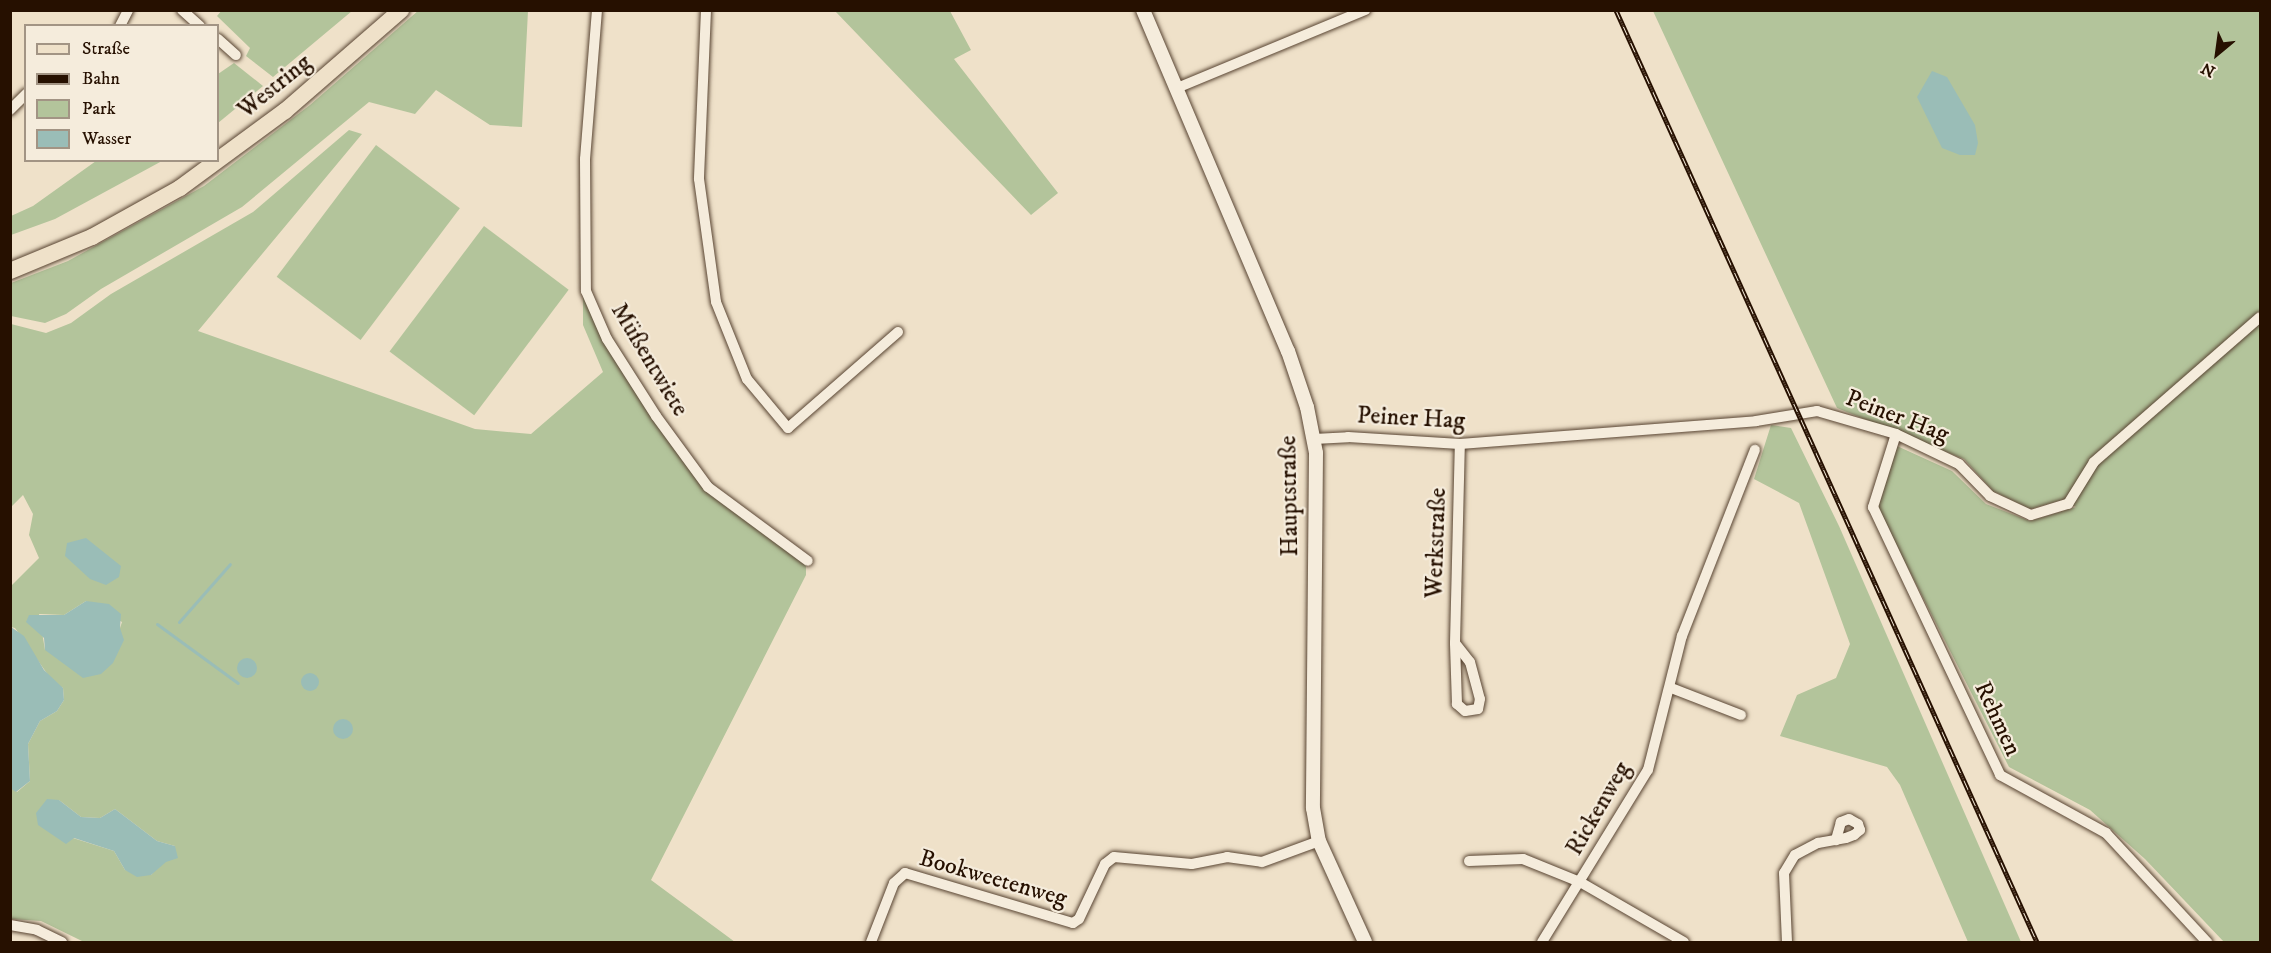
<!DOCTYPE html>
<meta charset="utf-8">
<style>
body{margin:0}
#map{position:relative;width:2271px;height:953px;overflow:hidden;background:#efe1c9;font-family:"IM FELL DW Pica",serif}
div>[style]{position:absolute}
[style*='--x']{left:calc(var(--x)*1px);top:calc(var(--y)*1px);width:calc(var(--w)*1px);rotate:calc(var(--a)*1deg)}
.green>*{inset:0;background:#b3c49b;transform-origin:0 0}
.water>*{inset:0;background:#9abdb7}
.round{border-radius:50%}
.stream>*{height:3px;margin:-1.5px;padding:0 1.5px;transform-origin:1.5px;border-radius:1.5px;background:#9abdb7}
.roads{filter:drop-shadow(0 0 2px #584432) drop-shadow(0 0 2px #584432)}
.minor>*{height:10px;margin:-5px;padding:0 5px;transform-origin:5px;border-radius:5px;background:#f5ecdc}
.secondary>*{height:14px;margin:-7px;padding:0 7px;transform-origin:7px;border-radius:7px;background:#f5ecdc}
.primary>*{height:16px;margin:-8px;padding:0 8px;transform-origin:8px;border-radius:8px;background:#efe1c9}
.rail>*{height:5px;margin-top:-2.5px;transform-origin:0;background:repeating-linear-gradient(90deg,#f5ecdc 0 9px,#261000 0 18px);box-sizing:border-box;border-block:2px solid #261000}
span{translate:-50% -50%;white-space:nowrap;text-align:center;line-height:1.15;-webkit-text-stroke:4.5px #f5ecdc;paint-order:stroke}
.street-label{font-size:24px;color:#261000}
.frame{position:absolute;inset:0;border:12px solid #261000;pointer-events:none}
.legend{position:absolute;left:24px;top:24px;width:195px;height:138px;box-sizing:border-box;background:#f5ecdc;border:2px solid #a29484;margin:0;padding:8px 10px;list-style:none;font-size:18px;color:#261000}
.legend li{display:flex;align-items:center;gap:12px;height:30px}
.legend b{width:30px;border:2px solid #a29484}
.north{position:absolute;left:2187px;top:24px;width:60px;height:60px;-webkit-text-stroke:4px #f5ecdc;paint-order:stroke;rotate:209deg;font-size:16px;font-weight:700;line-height:24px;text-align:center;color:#261000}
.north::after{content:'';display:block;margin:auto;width:21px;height:27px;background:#261000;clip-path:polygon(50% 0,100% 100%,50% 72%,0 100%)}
</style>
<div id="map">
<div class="green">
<i style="clip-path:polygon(222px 10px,352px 10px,352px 11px,273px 77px,246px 56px,250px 48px,217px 16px)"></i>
<i style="clip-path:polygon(419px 10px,528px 11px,522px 127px,490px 125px,436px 90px,415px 114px,369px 102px,242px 207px,101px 289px,66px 314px,45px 323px,11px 316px,11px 283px,68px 261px,204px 186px,310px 105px)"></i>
<i style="clip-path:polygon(835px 11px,950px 11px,971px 50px,954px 59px,1058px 193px,1031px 215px)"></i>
<i style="clip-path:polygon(1653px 11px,2260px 11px,2260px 942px,2224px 942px,2145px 859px,2090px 810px,2009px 767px,1878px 509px,1897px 446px,1952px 471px,1986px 504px,2030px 521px,2076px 507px,2062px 500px,2030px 509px,1993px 491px,1964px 459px,1837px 408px)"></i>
<i style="clip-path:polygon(234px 63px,263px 86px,218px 123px,218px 74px)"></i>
<i style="clip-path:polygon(evenodd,349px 130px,362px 134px,198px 331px,475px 429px,531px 434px,603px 372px,583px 325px,583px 292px,706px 489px,806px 565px,806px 575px,651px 880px,735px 942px,84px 942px,41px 921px,11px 919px,11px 788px,17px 792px,30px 781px,28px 744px,40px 721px,57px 711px,64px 700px,63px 688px,53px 682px,15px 628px,11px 627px,11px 586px,39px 558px,29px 535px,33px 514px,23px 495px,11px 507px,11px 324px,46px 333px,71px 323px,111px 294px,253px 212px,349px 130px,86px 601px,122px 622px,120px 628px,45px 650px,39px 614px,64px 615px,86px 601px,349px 130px,59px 800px,81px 817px,100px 818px,115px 809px,157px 841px,175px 846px,151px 875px,125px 870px,114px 851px,73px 838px,59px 800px)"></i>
<i style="left:376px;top:145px;width:105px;height:165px;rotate:37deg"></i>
<i style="clip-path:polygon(96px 161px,162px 161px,55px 219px,11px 235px,11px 216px,33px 206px)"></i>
<i style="left:484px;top:226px;width:106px;height:157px;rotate:37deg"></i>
<i style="clip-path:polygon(1771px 425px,1791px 428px,1839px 526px,2021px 942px,1968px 942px,1900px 785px,1887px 767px,1780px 736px,1797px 695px,1836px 678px,1850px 644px,1799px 503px,1754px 479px)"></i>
</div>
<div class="water">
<i style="clip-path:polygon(1932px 71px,1947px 77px,1975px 125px,1978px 143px,1975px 155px,1960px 155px,1942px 148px,1917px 97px)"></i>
<i style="clip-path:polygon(86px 538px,121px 566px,119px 577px,106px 585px,90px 579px,65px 556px,67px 543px)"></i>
<i style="clip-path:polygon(86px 601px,109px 604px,121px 614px,120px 628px,124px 640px,113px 663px,101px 674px,83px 678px,45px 650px,44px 638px,26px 622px,29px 615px,64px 615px)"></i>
<i style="clip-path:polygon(11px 627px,24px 636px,44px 670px,63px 688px,64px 700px,57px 711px,40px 721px,28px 744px,30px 781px,16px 792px,10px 788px)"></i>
<i class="round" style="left:237px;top:658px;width:20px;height:20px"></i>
<i class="round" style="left:301px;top:673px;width:18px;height:18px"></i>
<i class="round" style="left:333px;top:719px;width:20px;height:20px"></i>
<i style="clip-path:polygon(47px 799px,59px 800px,81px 817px,100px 818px,115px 809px,157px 841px,175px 846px,178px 858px,166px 862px,151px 875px,137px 877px,125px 870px,114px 851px,74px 838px,66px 844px,38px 825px,36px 813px)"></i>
</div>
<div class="stream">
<i style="--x:179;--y:622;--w:77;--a:-48.7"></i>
<i style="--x:157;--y:624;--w:100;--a:36.1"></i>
</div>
<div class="roads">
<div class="minor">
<i style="--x:182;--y:10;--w:24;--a:42"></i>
<i style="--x:597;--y:10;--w:149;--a:94.6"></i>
<i style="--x:585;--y:159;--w:132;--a:89.6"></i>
<i style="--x:586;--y:291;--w:52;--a:66.4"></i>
<i style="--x:607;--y:339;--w:91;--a:57.5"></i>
<i style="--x:656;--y:416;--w:88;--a:53.8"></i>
<i style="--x:708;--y:487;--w:124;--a:36.5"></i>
<i style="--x:706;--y:10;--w:169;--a:92.4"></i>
<i style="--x:699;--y:179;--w:124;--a:82.1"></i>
<i style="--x:716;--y:302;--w:83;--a:68.1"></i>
<i style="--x:747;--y:379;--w:64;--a:50.1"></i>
<i style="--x:788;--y:428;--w:146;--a:-41.1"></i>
<i style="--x:120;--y:26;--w:18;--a:-63"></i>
<i style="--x:218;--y:39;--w:24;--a:42"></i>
<i style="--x:1177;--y:88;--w:204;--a:-22.5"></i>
<i style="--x:10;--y:110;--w:23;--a:-45"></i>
<i style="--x:1896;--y:434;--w:77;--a:107.5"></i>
<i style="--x:1873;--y:507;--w:297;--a:64.6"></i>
<i style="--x:2000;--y:775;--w:121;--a:28.7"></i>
<i style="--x:2106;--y:833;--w:149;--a:47.2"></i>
<i style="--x:1314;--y:439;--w:34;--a:-3"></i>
<i style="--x:1348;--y:437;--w:112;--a:3.6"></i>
<i style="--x:1460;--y:444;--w:297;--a:-4.4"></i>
<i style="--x:1756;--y:421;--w:62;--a:-9.3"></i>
<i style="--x:1817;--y:411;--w:82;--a:16.2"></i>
<i style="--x:1896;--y:434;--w:70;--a:25.5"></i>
<i style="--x:1959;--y:464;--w:45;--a:45.9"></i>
<i style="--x:1990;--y:496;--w:45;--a:24.9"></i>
<i style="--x:2031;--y:515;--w:39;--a:-17"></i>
<i style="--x:2068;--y:504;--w:49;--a:-58.2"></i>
<i style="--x:2094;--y:462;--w:220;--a:-41.1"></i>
<i style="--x:1455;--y:643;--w:24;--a:52"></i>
<i style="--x:1470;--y:662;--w:38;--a:75"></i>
<i style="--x:1480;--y:699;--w:10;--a:101"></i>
<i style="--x:1478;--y:709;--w:13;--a:171"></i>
<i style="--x:1465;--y:711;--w:11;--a:-139"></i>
<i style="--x:1457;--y:704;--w:61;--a:-91.9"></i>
<i style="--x:1455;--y:643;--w:199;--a:-88.6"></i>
<i style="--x:1671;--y:688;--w:75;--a:21.1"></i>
<i style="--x:1469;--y:861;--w:54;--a:-2.1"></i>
<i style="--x:1523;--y:859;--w:61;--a:22"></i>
<i style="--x:1580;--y:882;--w:120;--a:30"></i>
<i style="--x:10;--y:925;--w:27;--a:10"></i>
<i style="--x:37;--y:930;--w:28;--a:26"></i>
<i style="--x:871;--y:942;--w:63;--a:-68.7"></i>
<i style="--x:894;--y:883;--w:15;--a:-42"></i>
<i style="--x:905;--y:873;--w:175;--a:16.6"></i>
<i style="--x:1073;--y:923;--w:7;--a:-34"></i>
<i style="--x:1079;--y:919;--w:61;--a:-64.7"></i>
<i style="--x:1105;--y:864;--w:11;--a:-38"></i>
<i style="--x:1114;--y:857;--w:78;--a:5.1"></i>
<i style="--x:1192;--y:864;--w:36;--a:-11"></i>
<i style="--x:1227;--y:857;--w:35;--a:8"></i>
<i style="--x:1262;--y:862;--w:61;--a:-20.2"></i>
<i style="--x:1542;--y:942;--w:202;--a:-58.4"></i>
<i style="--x:1648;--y:770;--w:138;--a:-75.8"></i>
<i style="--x:1682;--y:636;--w:200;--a:-68.6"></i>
<i style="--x:1787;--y:942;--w:69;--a:-92.5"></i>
<i style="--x:1784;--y:873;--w:21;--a:-59"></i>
<i style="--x:1795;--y:855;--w:26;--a:-28"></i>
<i style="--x:1818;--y:843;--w:28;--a:-10"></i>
<i style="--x:1846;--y:838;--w:9;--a:-21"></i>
<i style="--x:1854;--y:835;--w:8;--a:-40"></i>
<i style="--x:1860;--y:830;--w:6;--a:-108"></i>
<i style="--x:1858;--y:824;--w:10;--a:-151"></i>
<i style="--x:1849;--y:819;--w:9;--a:159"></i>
<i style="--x:1841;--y:822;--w:19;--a:106"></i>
</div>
<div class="secondary">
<i style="--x:1143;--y:10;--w:371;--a:67"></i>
<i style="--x:1288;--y:351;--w:59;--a:71.3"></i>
<i style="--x:1307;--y:407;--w:47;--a:78.9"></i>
<i style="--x:1316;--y:453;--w:355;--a:90.5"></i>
<i style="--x:1313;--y:808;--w:34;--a:80"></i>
<i style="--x:1319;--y:841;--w:111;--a:65.5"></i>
</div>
<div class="primary">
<i style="--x:10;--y:271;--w:89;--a:-22.5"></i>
<i style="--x:92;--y:237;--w:101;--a:-29.1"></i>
<i style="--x:180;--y:188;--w:130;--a:-36.3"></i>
<i style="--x:285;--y:111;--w:154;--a:-41"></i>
</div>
</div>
<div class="rail">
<i style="--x:1616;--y:10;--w:1023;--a:65.69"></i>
</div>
<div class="street-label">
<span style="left:275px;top:87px;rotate:-39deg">Westring</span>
<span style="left:649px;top:360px;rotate:59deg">Müßentwiete</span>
<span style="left:1897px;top:417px;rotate:21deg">Peiner Hag</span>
<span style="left:1411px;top:419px;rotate:3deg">Peiner Hag</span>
<span style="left:1290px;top:496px;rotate:-91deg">Hauptstraße</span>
<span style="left:1437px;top:543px;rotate:-88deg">Werkstraße</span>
<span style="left:1997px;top:719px;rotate:65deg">Rehmen</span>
<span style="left:1599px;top:809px;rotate:-60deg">Rickenweg</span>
<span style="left:993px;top:879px;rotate:16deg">Bookweetenweg</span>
</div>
<div class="frame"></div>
<ul class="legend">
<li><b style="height:8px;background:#efe1c9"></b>Straße</li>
<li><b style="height:8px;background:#261000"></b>Bahn</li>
<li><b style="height:16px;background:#b3c49b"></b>Park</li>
<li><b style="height:16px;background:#9abdb7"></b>Wasser</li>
</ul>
<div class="north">N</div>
</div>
